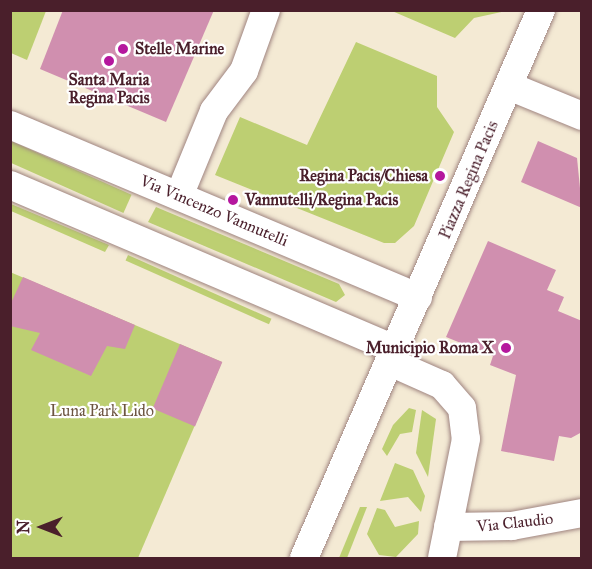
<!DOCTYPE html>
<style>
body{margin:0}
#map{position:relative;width:592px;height:569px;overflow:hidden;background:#f4ead4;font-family:"IM FELL Great Primer",serif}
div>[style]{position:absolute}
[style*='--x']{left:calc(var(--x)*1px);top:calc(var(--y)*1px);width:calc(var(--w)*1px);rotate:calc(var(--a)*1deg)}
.green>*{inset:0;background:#bdcf72;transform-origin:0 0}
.building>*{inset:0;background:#d08faf;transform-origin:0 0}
.roads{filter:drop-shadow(0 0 2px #9f8480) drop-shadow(0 0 2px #9f8480)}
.minor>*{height:28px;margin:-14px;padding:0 14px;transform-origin:14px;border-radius:14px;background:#fff}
.dots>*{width:16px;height:16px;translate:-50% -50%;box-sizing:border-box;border:3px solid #fff;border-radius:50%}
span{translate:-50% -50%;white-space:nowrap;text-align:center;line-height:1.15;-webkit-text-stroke:4.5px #fff;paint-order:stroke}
.poi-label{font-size:16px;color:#4a1f2b;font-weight:700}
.left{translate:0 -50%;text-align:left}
.right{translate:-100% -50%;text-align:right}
.street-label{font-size:16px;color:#4a1f2b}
.park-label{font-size:16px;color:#6c5440}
.frame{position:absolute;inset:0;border:12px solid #4a1f2b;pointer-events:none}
.north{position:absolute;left:12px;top:497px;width:60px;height:60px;-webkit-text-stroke:4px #fff;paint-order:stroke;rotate:270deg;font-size:16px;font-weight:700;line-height:24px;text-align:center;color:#4a1f2b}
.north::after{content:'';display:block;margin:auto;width:21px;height:27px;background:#4a1f2b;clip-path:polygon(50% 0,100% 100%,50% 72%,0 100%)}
</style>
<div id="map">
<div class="green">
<i style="clip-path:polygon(10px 11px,46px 11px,27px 60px,11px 53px)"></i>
<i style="clip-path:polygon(392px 11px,506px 11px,474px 18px,455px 38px)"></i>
<i style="clip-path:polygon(356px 42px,437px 76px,437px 107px,454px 132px,414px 226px,395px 243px,384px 243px,215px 175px,240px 117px,307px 145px)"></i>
<i style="left:11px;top:141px;width:132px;height:20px;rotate:24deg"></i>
<i style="clip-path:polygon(10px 204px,11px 204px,109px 245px,105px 252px,11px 211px)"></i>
<i style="clip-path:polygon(156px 207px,339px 284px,345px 295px,336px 302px,148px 222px)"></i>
<i style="left:128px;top:255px;width:157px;height:6px;rotate:24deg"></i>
<i style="clip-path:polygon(10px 272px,222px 362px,138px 558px,11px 558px)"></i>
<i style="clip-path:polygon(409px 408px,416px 410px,412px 432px,400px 434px,387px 456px,382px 449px,393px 425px)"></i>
<i style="clip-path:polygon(422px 410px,436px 419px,428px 477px,416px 453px)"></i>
<i style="clip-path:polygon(395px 463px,413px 470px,425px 496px,421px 512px,408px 497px,380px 501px)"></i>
<i style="clip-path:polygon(360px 507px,367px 507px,347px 558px,339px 558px)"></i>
<i style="clip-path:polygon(377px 508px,385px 510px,395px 527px,419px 521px,418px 534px,396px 557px,379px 555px,367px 534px)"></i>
</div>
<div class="building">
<i style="clip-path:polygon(63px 10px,214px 10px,166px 122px,40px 69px)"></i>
<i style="clip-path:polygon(538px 141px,577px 158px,582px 208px,521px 182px)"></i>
<i style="clip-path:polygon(488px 241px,556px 270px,547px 290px,564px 297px,558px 311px,582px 321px,582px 432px,571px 438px,559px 436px,554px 461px,501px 451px,516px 375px,490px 365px,493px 356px,446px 337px)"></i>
<i style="clip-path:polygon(23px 277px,135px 325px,125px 349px,107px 346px,91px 376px,31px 350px,40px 333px,10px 326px,10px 305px)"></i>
<i style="left:180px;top:344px;width:46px;height:70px;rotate:23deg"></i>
</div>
<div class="roads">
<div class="minor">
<i style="--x:509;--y:86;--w:79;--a:22.3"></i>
<i style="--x:10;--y:125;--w:443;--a:22.9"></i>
<i style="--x:10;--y:185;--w:420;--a:23.1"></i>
<i style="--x:179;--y:196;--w:92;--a:-67.6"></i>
<i style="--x:214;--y:111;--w:50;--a:-53.1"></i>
<i style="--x:244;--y:71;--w:65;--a:-70.2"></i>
<i style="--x:390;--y:362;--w:57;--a:23.9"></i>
<i style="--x:442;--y:385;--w:30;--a:49"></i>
<i style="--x:462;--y:408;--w:31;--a:83"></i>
<i style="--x:466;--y:439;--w:121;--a:101.4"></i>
<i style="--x:448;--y:527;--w:64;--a:-0.9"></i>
<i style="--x:512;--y:526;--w:71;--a:-10.5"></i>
<i style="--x:304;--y:558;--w:597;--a:-66.61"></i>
</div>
</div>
<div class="dots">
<i style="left:123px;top:49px;background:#b5179e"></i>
<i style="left:109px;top:61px;background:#b5179e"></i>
<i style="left:440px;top:176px;background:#b5179e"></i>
<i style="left:233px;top:200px;background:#b5179e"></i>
<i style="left:506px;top:348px;background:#b5179e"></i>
</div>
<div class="poi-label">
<span class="left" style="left:135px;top:49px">Stelle Marine</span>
<span style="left:109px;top:89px">Santa Maria<br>Regina Pacis</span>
<span class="right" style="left:428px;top:176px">Regina Pacis/Chiesa</span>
<span class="left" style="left:245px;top:200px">Vannutelli/Regina Pacis</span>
<span class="right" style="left:494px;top:348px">Municipio Roma X</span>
</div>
<div class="street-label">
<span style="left:469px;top:180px;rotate:-67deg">Piazza Regina Pacis</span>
<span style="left:214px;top:211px;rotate:23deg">Via Vincenzo Vannutelli</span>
<span style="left:515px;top:523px;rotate:-6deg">Via Claudio</span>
</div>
<div class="park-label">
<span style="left:102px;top:411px">Luna Park Lido</span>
</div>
<div class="frame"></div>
<div class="north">N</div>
</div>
